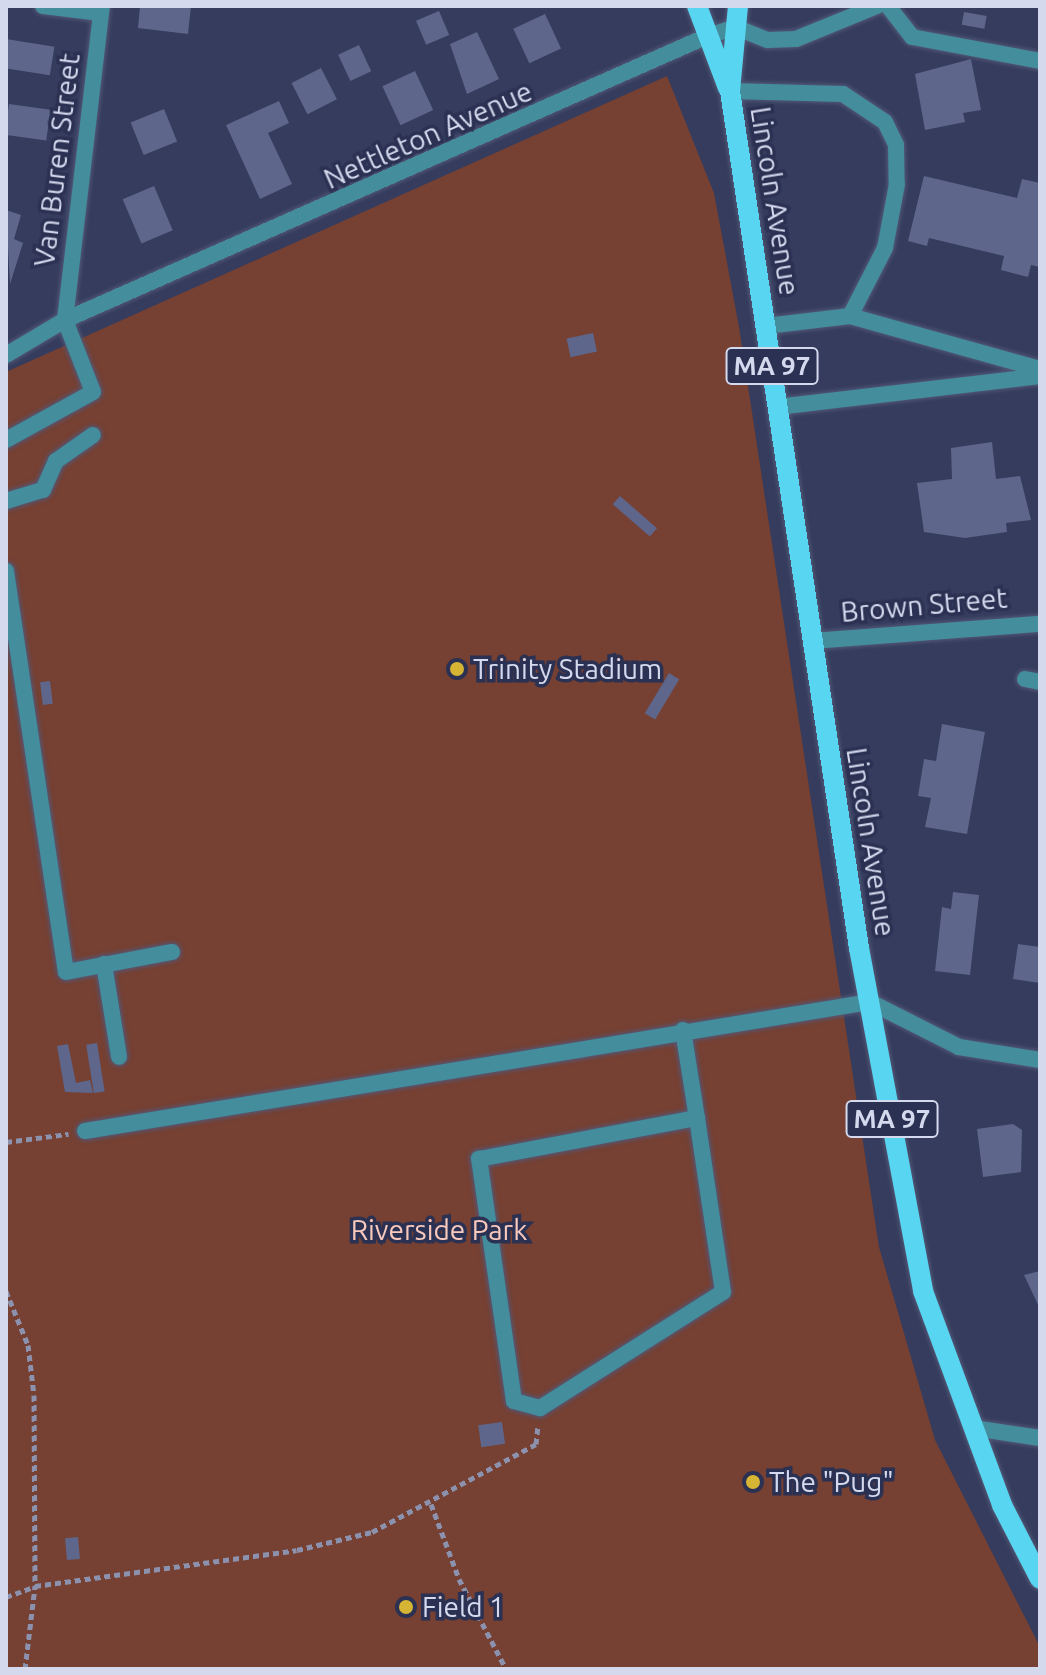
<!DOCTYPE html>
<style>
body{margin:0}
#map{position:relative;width:1046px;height:1675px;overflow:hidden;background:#353c5d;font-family:Ubuntu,sans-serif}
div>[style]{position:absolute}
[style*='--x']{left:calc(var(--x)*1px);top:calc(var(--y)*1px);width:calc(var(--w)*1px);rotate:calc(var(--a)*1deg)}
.green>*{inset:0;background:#764033}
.building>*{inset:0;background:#5e668b;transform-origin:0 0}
.path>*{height:5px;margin-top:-2.5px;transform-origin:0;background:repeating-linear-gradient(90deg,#8c92ad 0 6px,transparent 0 10px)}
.roads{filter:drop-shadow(0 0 2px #525877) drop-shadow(0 0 2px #525877)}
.service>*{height:16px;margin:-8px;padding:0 8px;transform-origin:8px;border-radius:8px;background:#448d9d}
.minor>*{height:16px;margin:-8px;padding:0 8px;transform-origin:8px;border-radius:8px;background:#448d9d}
.primary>*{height:20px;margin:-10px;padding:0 10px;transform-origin:10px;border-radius:10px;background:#58d6f1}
.dots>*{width:22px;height:22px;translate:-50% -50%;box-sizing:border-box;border:4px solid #2b3152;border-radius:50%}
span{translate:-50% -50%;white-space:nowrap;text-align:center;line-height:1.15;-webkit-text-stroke:7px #2b3152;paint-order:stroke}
.shield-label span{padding:2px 6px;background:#2b3152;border:2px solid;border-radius:6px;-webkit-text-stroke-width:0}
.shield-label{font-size:26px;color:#d4d9ee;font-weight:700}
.street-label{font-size:28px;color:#d4d9ee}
.poi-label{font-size:28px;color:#d4d9ee}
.left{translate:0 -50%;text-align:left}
.park-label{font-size:28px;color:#f8c9bd}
.frame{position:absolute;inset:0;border:8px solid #d4d9ee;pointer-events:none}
</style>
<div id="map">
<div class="green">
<i style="clip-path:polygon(667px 76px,714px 193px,739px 327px,879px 1247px,935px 1440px,1040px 1647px,1040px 1669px,6px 1669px,6px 372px)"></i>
</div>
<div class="building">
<i style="clip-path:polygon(140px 6px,191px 6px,188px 34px,138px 28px)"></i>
<i style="left:439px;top:11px;width:26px;height:25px;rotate:67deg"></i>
<i style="left:964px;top:12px;width:23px;height:13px;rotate:10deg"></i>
<i style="left:545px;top:14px;width:38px;height:35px;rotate:65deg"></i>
<i style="clip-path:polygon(477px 32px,499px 79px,467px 94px,450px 44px)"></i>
<i style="left:6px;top:39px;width:49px;height:29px;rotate:9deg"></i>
<i style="left:359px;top:45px;width:29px;height:23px;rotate:65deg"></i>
<i style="clip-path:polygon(971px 59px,981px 110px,963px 113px,965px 122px,925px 130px,915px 74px)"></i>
<i style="left:321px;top:68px;width:35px;height:33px;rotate:63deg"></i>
<i style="left:415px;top:71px;width:43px;height:36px;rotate:65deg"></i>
<i style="clip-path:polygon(279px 101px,289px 123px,268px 133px,292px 184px,260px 199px,226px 125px)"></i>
<i style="left:9px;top:104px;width:42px;height:31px;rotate:8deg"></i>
<i style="left:164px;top:109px;width:35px;height:36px;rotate:68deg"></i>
<i style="clip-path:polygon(924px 176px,1017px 198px,1022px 179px,1040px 183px,1040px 267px,1031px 265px,1028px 277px,1001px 270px,1004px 256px,929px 238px,927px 246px,908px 241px)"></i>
<i style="left:154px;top:186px;width:48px;height:34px;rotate:67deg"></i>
<i style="clip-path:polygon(6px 210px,21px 215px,14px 239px,23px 243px,10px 284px)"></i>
<i style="left:593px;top:333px;width:19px;height:27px;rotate:78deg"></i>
<i style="clip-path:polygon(992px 442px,996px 479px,1020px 476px,1031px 520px,1006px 523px,1007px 532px,965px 538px,924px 532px,917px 483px,952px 479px,951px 448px)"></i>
<i style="left:620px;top:496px;width:49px;height:11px;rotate:41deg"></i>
<i style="left:669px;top:673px;width:12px;height:47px;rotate:31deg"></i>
<i style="left:50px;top:681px;width:23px;height:10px;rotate:83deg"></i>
<i style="clip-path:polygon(942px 724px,985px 732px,967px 834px,925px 827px,931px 798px,918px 796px,924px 759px,936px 761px)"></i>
<i style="clip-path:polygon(953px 892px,979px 895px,970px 975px,935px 971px,942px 907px,951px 909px)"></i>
<i style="clip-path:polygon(1018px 944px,1040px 947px,1040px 983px,1013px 979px)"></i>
<i style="left:97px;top:1043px;width:49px;height:11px;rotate:81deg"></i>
<i style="clip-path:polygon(68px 1044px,76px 1083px,90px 1080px,93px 1093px,65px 1092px,57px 1046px)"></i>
<i style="clip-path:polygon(1013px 1124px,1022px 1130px,1021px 1172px,983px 1177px,977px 1129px)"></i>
<i style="clip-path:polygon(1040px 1271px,1040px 1309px,1024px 1275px)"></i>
<i style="left:502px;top:1422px;width:22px;height:24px;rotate:82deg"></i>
<i style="left:78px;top:1537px;width:22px;height:13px;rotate:85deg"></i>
</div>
<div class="path">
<i style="--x:6;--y:1142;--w:63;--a:-7.4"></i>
<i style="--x:6;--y:1291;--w:58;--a:67.8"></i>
<i style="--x:28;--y:1345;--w:50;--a:83.2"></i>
<i style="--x:34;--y:1395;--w:191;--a:89.7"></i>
<i style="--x:35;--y:1586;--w:264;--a:-7.8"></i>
<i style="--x:297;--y:1550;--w:77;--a:-13.5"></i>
<i style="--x:372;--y:1532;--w:186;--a:-28.2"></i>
<i style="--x:536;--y:1444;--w:18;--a:-84"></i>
<i style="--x:431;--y:1504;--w:80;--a:69.5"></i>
<i style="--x:459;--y:1579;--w:102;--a:62.4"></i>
<i style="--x:6;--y:1597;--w:30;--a:-20"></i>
<i style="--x:25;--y:1669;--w:84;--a:-83.1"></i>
</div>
<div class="roads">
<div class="service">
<i style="--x:888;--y:6;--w:39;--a:52"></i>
<i style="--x:912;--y:37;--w:130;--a:10.6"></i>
<i style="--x:730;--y:91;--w:113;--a:1.5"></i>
<i style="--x:843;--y:94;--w:50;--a:33.7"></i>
<i style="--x:885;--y:122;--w:25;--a:64"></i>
<i style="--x:896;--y:145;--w:39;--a:89"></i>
<i style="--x:897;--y:184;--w:65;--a:100.6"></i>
<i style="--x:885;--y:248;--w:76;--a:117.2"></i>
<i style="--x:766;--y:326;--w:85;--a:-6.8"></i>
<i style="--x:850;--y:316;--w:197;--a:15.6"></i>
<i style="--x:777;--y:407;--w:265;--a:-6.7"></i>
<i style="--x:6;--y:440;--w:99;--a:-28.9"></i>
<i style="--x:93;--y:392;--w:77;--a:-111.3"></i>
<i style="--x:6;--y:501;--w:39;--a:-17"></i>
<i style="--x:43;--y:490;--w:32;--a:-66"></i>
<i style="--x:56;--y:461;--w:45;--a:-35.1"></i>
<i style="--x:6;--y:571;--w:405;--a:81.5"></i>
<i style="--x:66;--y:972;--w:108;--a:-10.7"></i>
<i style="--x:104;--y:964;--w:94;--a:80.8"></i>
<i style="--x:683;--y:1030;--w:89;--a:81"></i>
<i style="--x:697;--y:1118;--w:176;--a:81.5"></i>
<i style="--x:723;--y:1292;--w:217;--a:147.6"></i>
<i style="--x:540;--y:1408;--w:27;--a:-165"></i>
<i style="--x:514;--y:1401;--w:245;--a:-98.2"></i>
<i style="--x:479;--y:1159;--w:222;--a:-10.7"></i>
</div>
<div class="minor">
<i style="--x:43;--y:6;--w:58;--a:6.9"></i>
<i style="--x:65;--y:320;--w:316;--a:-83.3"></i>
<i style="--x:6;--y:355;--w:69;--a:-30.7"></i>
<i style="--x:65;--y:320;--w:700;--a:-23.85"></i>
<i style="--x:705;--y:37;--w:32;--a:-18"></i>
<i style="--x:735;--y:27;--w:35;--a:22"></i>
<i style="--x:767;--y:40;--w:29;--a:-2"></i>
<i style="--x:796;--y:39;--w:87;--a:-22.2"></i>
<i style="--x:812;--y:641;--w:229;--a:-4.3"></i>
<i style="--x:1025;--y:679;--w:15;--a:11"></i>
<i style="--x:85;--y:1131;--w:796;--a:-9.33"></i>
<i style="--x:870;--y:1002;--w:100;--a:26.8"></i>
<i style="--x:959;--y:1047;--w:82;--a:9.1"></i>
<i style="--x:974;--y:1428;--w:67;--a:8.6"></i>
</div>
<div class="primary">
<i style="--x:697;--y:6;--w:88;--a:69.3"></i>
<i style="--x:738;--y:6;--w:85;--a:95.4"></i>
<i style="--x:730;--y:91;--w:867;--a:81.44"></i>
<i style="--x:859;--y:948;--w:349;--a:79.4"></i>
<i style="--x:923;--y:1291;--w:228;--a:69.7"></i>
<i style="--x:1002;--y:1505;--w:83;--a:62.8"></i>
</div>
</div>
<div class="dots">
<i style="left:457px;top:669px;background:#d6b534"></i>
<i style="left:753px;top:1482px;background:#d6b534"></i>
<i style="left:406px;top:1607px;background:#d6b534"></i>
</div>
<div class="shield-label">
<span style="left:772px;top:366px">MA 97</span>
<span style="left:892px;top:1119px">MA 97</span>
</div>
<div class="street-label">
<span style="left:428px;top:135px;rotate:-24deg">Nettleton Avenue</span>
<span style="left:57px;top:160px;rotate:-83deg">Van Buren Street</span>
<span style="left:775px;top:201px;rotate:81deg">Lincoln Avenue</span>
<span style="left:924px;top:605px;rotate:-5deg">Brown Street</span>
<span style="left:871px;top:842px;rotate:81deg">Lincoln Avenue</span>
</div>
<div class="poi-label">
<span class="left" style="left:473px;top:669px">Trinity Stadium</span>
<span class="left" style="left:769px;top:1482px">The "Pug"</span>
<span class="left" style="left:422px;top:1607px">Field 1</span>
</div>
<div class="park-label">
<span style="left:439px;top:1230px">Riverside Park</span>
</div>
<div class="frame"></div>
</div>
